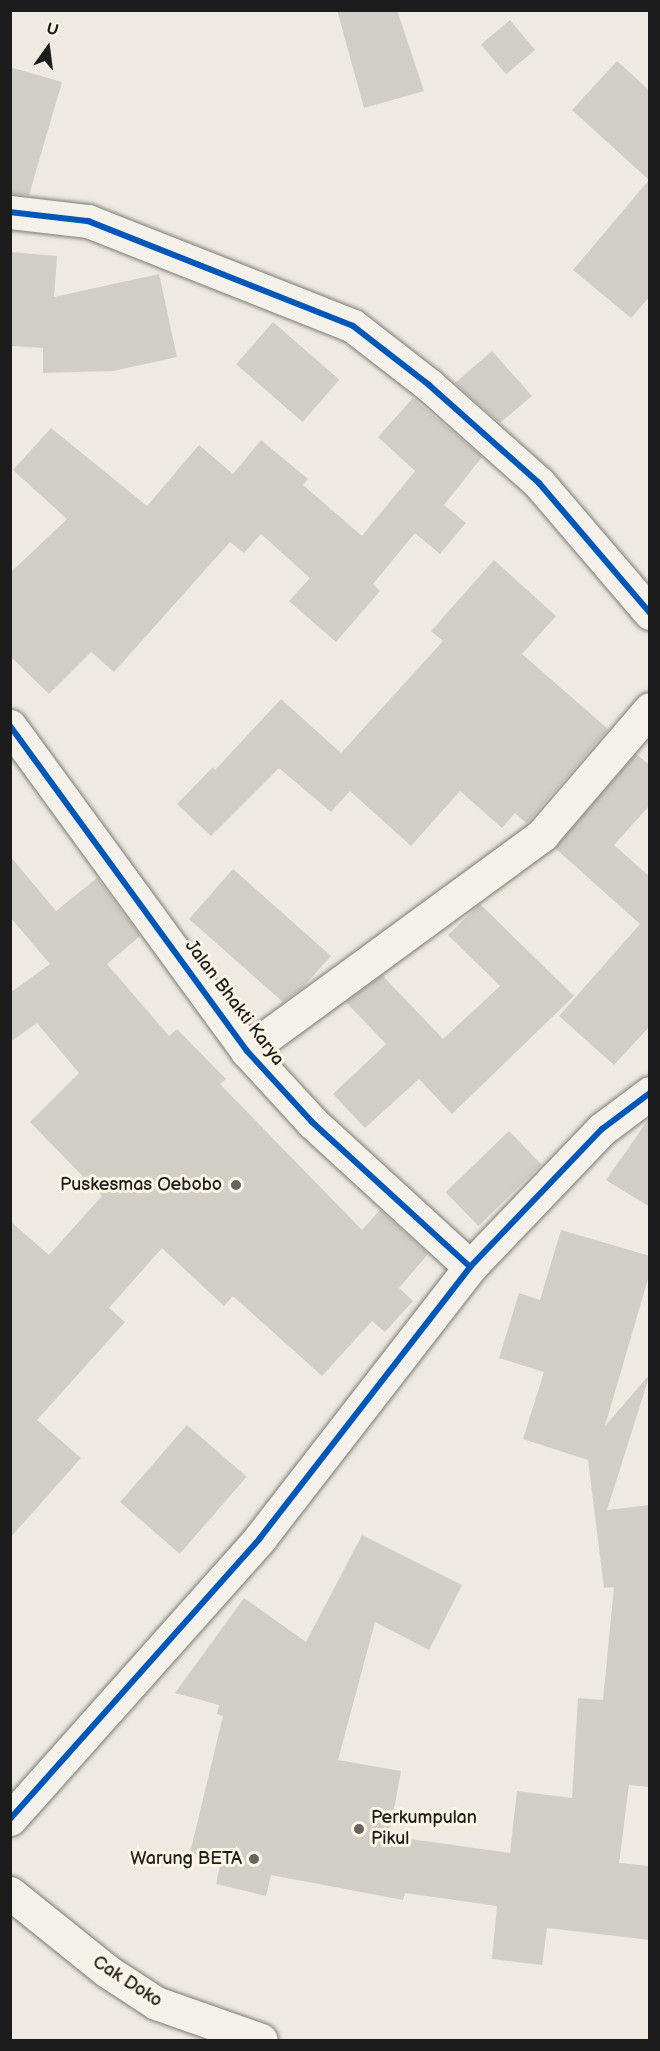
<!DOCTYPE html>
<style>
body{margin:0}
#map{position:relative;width:660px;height:2051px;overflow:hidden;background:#eeeae2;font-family:"Balsamiq Sans",sans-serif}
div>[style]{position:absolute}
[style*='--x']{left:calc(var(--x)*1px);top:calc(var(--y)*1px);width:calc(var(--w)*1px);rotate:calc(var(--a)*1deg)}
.building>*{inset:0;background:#d1cec8;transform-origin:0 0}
.roads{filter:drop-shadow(0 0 2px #7a7975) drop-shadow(0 0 2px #7a7975)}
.street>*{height:33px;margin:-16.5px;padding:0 16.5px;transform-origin:16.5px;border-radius:16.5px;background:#f4f1ea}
.primary>*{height:33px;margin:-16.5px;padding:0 16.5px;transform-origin:16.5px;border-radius:16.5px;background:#f4f1ea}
.cycleway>*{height:6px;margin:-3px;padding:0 3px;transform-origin:3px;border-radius:3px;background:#0057b8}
.dots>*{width:16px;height:16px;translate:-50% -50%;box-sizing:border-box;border:3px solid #fcf5e5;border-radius:50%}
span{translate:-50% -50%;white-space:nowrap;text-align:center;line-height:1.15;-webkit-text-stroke:6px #fcf5e5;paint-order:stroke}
.street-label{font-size:18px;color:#1c1c1c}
.poi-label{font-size:18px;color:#1c1c1c}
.right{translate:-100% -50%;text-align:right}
.left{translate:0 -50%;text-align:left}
.frame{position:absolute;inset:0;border:12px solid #1c1c1c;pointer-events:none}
.north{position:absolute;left:18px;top:18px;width:60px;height:60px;-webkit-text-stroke:4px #fcf5e5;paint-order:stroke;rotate:14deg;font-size:16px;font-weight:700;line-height:24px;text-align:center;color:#1c1c1c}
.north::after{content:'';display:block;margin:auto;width:21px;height:27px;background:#1c1c1c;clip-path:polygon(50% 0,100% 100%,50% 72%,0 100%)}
</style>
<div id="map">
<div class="building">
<i style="clip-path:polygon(337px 10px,397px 10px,424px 91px,364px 108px)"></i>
<i style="left:510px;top:20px;width:39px;height:38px;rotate:50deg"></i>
<i style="clip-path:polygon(617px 61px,650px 91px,650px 296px,631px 318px,573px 270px,649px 180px,572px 110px)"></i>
<i style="clip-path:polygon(10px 67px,62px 82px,29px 195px,10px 194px)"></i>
<i style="clip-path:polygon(10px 252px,57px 256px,54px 297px,159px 274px,177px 357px,113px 371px,43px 373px,43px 348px,10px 346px)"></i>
<i style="left:273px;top:322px;width:88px;height:56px;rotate:41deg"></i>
<i style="clip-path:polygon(492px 351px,532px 396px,500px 423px,455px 383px)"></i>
<i style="clip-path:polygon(413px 398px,482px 457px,444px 505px,466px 523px,440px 554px,415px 533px,373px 584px,380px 591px,336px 642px,289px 601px,310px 578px,261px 534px,244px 553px,230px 542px,114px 672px,91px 652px,49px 694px,10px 656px,10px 573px,67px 519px,13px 470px,51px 428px,147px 506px,199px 445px,233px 474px,261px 440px,308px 479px,303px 485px,362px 536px,415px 471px,378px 437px)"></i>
<i style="clip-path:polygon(494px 560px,556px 616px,522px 654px,608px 729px,529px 821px,526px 823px,515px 813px,502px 828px,460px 791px,411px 846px,350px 791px,331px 812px,279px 768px,211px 836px,177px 804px,213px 767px,215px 770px,281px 699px,341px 753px,443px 641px,431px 631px)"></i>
<i style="clip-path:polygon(636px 754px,650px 765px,650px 805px,614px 845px,650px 877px,650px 1026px,614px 1065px,559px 1016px,640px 924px,555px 848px)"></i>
<i style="clip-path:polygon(10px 856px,56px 911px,97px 878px,140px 936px,107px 964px,169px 1036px,177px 1029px,226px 1079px,220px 1084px,362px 1230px,380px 1210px,428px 1254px,399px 1288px,413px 1301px,385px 1332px,372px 1321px,322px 1376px,233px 1296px,224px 1306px,162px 1248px,109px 1308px,125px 1322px,37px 1420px,81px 1458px,10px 1538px,10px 1221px,49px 1255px,102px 1196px,30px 1122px,79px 1073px,37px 1023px,10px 1042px,10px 993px,50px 964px,10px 917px)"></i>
<i style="clip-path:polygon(233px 869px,331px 956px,303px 987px,283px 1002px,189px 919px)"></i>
<i style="clip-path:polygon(480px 904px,574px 996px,452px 1114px,419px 1079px,365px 1128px,333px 1094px,386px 1044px,346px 1002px,382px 975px,443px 1039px,500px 986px,448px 935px)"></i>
<i style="clip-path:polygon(650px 1117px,650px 1207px,606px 1180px)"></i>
<i style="left:509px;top:1131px;width:47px;height:88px;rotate:46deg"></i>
<i style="clip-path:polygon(561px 1230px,650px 1256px,650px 1272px,605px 1426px,650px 1374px,607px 1510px,650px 1505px,650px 1787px,629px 1785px,619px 1863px,650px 1866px,650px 1940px,547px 1928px,542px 1965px,492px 1959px,497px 1906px,405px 1893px,403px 1900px,271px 1875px,266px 1896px,216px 1884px,221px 1861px,190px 1853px,223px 1716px,217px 1714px,219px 1705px,175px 1693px,244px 1598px,306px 1642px,362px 1535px,462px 1585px,429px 1650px,375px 1622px,338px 1760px,401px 1771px,389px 1836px,510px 1853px,517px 1791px,572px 1798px,578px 1698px,603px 1700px,614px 1587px,604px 1588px,588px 1460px,523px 1439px,544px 1372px,499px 1358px,519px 1293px,540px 1300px)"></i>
<i style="left:187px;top:1425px;width:79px;height:102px;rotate:41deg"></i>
</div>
<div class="roads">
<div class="street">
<i style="--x:10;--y:212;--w:79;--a:6.6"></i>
<i style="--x:88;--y:221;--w:285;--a:21.6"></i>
<i style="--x:353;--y:326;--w:96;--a:37.8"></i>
<i style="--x:429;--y:385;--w:147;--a:41.7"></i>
<i style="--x:539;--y:483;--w:171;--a:49.5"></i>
<i style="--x:10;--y:726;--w:402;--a:53.9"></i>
<i style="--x:247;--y:1051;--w:96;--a:47.5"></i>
<i style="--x:312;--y:1122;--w:214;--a:42.5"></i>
<i style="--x:247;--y:1051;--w:366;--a:-36.2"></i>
<i style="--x:542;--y:835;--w:166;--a:-49.4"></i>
<i style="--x:10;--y:1819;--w:376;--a:-48.3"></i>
<i style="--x:260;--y:1538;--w:343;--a:-52.2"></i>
<i style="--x:470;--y:1267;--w:191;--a:-46.3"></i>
<i style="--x:602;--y:1129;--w:60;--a:-36.9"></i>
</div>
<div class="primary">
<i style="--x:10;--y:1893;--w:124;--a:38.8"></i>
<i style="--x:107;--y:1971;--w:59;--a:33.1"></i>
<i style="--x:156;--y:2003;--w:111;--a:19.4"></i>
</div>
</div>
<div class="cycleway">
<i style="--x:10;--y:212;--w:79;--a:6.6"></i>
<i style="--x:88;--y:221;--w:285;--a:21.6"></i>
<i style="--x:353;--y:326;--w:96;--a:37.8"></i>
<i style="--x:429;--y:385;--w:147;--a:41.7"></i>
<i style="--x:539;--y:483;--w:171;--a:49.5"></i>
<i style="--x:10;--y:726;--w:402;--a:53.9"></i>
<i style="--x:247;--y:1051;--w:96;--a:47.5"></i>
<i style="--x:312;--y:1122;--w:214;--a:42.5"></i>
<i style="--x:10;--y:1819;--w:376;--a:-48.3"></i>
<i style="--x:260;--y:1538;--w:343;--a:-52.2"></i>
<i style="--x:470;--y:1267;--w:191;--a:-46.3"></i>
<i style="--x:602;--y:1129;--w:60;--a:-36.9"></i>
</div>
<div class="dots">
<i style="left:236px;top:1185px;background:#666461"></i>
<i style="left:359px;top:1829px;background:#666461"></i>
<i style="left:254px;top:1859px;background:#666461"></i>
</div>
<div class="street-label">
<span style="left:234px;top:1003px;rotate:53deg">Jalan Bhakti Karya</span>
<span style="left:127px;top:1982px;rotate:33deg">Cak Doko</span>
</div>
<div class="poi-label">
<span class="right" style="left:222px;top:1185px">Puskesmas Oebobo</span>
<span class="left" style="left:371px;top:1829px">Perkumpulan<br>Pikul</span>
<span class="right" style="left:242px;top:1859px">Warung BETA</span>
</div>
<div class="frame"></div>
<div class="north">U</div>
</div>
